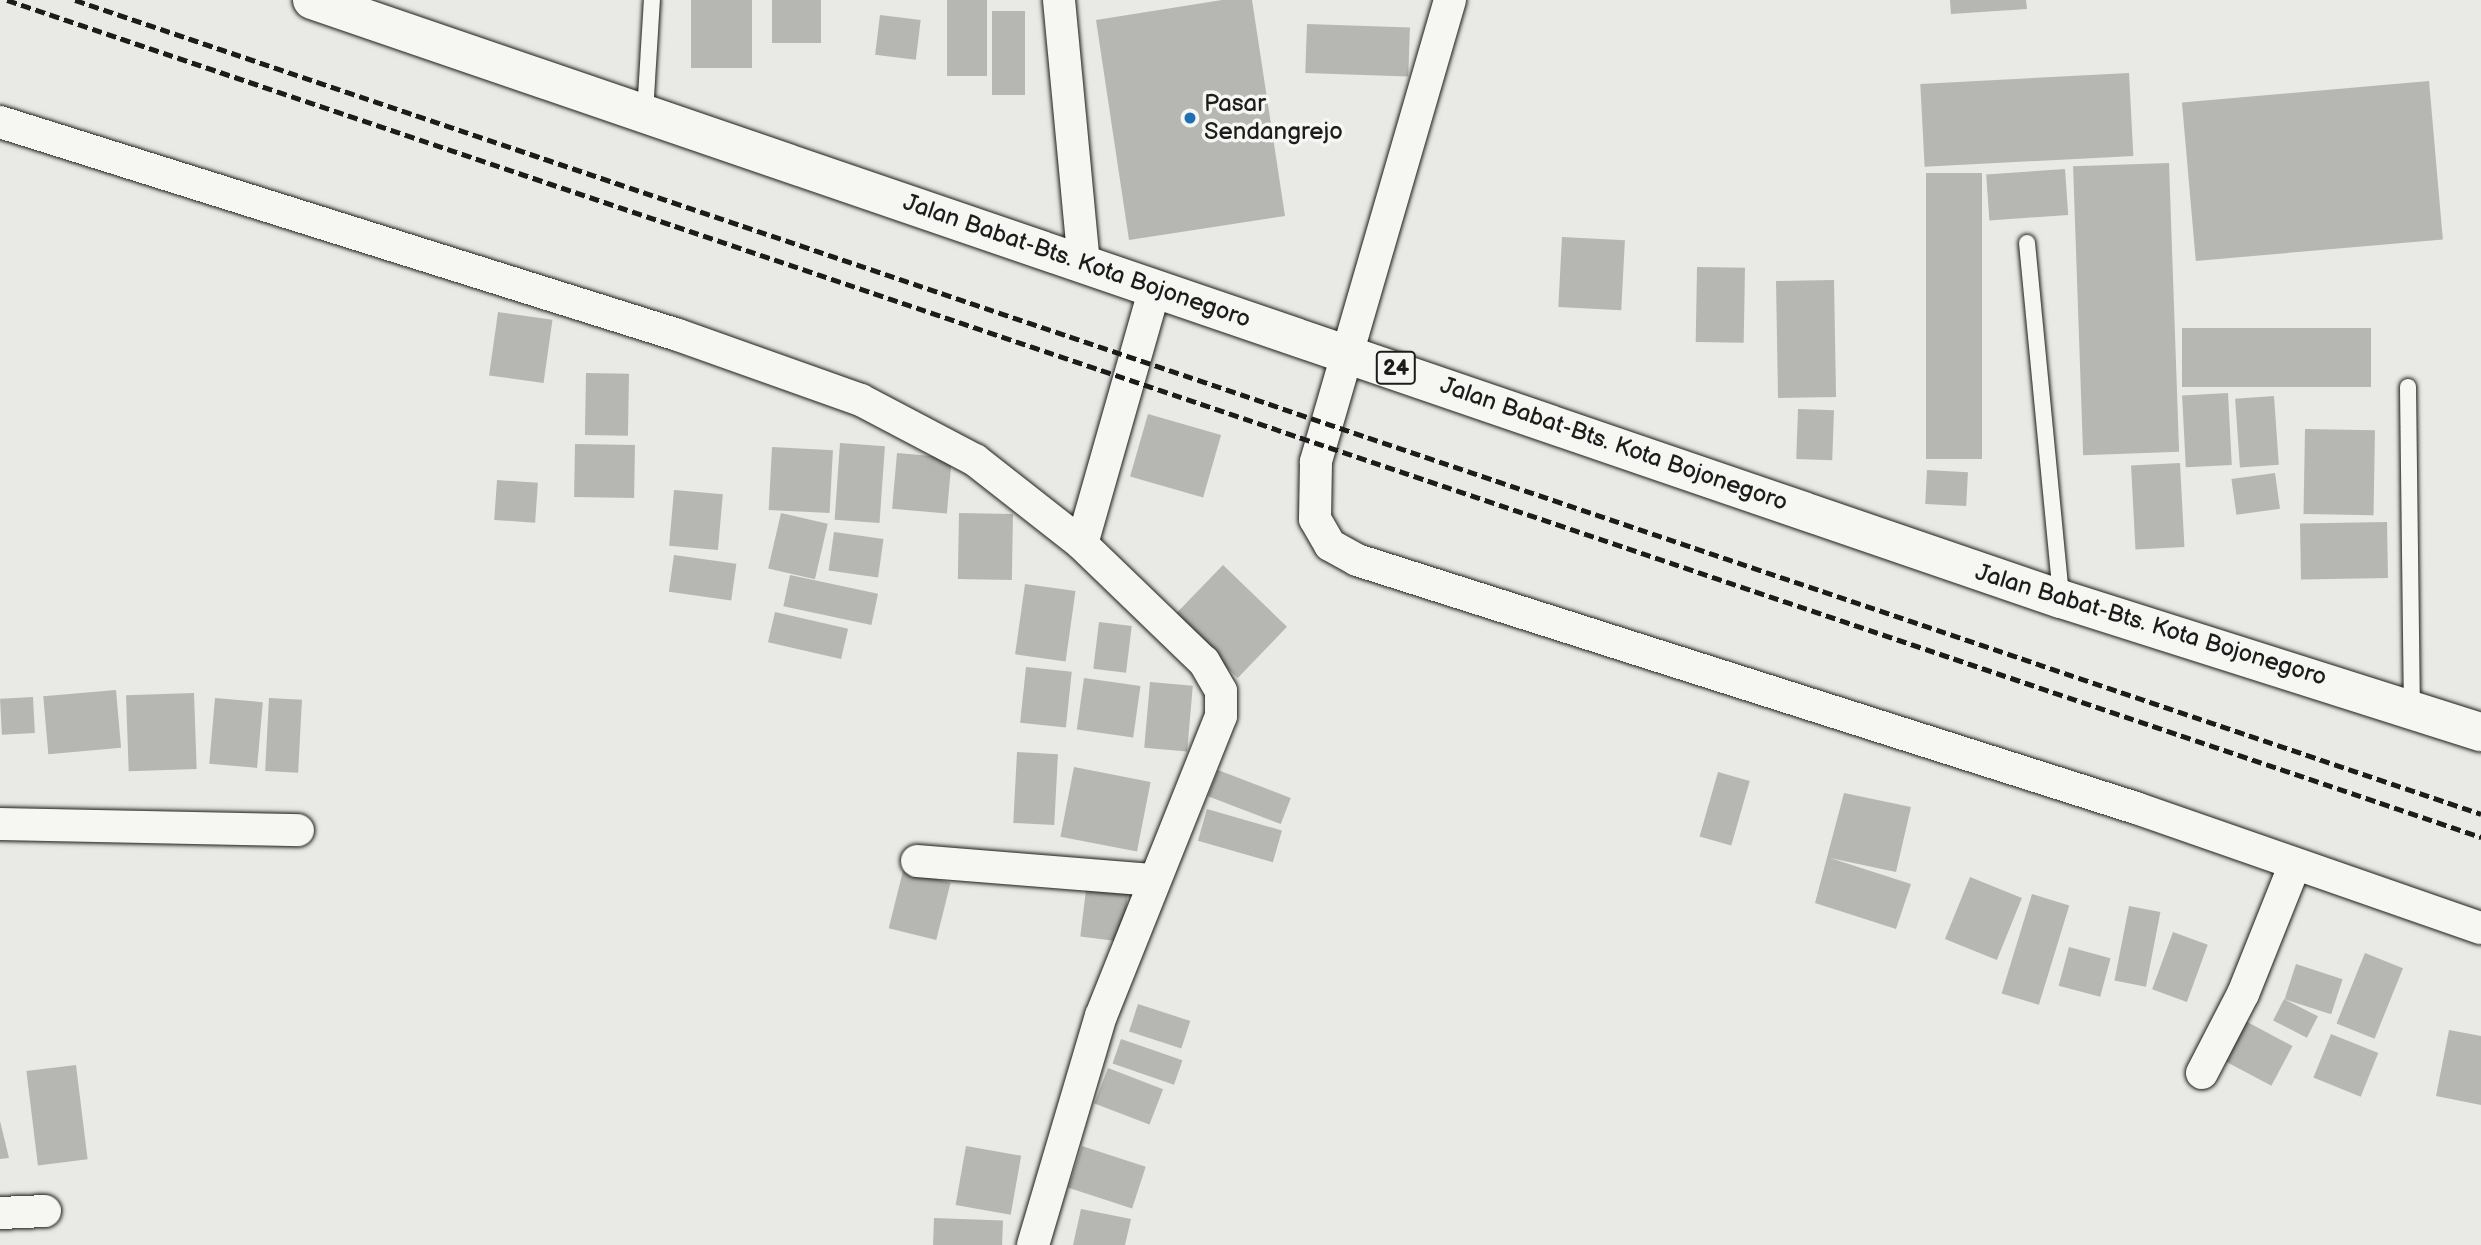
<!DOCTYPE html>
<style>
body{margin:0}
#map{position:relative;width:2481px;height:1245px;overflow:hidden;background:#e9e9e5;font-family:"Balsamiq Sans",sans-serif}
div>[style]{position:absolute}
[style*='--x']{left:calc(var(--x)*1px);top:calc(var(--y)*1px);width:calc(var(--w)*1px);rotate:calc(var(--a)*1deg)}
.building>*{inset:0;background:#b6b6b3;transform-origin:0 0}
.roads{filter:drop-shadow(0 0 2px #1c1c1c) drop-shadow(0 0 2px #1c1c1c)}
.service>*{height:16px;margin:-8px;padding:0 8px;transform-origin:8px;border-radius:8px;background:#f6f6f2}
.minor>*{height:32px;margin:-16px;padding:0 16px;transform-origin:16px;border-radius:16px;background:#f6f6f2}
.trunk>*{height:38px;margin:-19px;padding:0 19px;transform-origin:19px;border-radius:19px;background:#f6f6f2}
.rail>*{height:5px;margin-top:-2.5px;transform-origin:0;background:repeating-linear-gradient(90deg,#1c1c1c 0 10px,transparent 0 15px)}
.dots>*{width:19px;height:19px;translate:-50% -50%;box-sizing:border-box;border:4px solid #f6f6f2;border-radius:50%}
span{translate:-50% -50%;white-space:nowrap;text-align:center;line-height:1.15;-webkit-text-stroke:7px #f6f6f2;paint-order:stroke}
.shield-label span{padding:2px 5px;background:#f6f6f2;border:2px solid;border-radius:5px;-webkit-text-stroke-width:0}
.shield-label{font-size:23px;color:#1c1c1c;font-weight:700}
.poi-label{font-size:24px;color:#1c1c1c}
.left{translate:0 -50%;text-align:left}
.street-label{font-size:24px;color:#1c1c1c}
</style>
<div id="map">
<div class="building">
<i style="left:691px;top:0;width:61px;height:68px"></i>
<i style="left:772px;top:0;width:49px;height:43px"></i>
<i style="left:947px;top:0;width:40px;height:76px"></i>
<i style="clip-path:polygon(1222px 0,1252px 0,1285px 216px,1129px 240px,1096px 20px)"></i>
<i style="clip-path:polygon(1950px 0,2026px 0,2027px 9px,1951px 14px)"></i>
<i style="left:992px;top:11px;width:33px;height:84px"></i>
<i style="left:880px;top:15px;width:41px;height:40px;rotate:7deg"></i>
<i style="left:1307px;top:24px;width:103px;height:49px;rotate:2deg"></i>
<i style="left:2129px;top:73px;width:83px;height:209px;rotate:87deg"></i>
<i style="left:2429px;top:81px;width:159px;height:248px;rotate:85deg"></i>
<i style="left:2169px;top:163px;width:289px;height:96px;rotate:88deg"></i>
<i style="left:2065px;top:169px;width:46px;height:79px;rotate:86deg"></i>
<i style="left:1926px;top:173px;width:56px;height:286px"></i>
<i style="left:1562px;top:237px;width:63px;height:70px;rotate:3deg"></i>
<i style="left:1697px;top:267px;width:48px;height:75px;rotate:1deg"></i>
<i style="left:1834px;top:280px;width:117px;height:58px;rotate:89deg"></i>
<i style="left:498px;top:312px;width:55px;height:64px;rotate:8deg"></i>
<i style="left:2371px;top:328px;width:59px;height:189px;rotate:90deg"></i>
<i style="left:586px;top:373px;width:43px;height:62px;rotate:1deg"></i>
<i style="left:2228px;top:393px;width:72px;height:46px;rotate:87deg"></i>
<i style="left:2274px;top:396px;width:69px;height:39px;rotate:86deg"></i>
<i style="left:1798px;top:409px;width:36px;height:50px;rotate:2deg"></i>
<i style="left:1148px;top:414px;width:76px;height:65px;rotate:16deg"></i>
<i style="left:2305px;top:429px;width:70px;height:85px;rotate:1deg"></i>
<i style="left:840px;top:443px;width:45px;height:77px;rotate:4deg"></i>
<i style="left:635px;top:445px;width:53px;height:60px;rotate:91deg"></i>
<i style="left:772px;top:447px;width:61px;height:63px;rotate:3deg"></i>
<i style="left:897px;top:453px;width:55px;height:56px;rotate:5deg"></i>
<i style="left:2180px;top:463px;width:84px;height:49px;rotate:87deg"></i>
<i style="left:1927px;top:470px;width:41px;height:34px;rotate:3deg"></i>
<i style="left:2275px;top:473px;width:36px;height:44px;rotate:82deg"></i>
<i style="left:497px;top:480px;width:41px;height:40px;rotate:4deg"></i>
<i style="left:674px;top:490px;width:49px;height:56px;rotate:5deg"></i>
<i style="left:781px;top:513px;width:48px;height:57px;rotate:13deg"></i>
<i style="left:959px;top:513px;width:54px;height:66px;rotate:1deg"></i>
<i style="left:2387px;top:522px;width:56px;height:87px;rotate:89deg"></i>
<i style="left:834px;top:532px;width:50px;height:39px;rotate:8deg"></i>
<i style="left:674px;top:555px;width:63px;height:37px;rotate:8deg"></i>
<i style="left:1223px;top:565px;width:89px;height:71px;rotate:44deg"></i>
<i style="left:790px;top:575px;width:90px;height:32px;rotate:12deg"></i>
<i style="left:1025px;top:584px;width:51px;height:71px;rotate:8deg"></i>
<i style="left:775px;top:612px;width:75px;height:31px;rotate:13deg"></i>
<i style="left:1099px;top:622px;width:33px;height:47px;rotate:7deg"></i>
<i style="left:1026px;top:667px;width:46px;height:56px;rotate:6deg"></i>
<i style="left:1084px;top:678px;width:57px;height:52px;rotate:8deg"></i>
<i style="left:1150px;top:682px;width:43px;height:66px;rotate:5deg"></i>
<i style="left:116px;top:690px;width:58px;height:73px;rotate:85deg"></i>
<i style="left:194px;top:693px;width:76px;height:68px;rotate:88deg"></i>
<i style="left:33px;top:697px;width:36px;height:33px;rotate:87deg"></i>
<i style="left:215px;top:698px;width:48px;height:66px;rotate:5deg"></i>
<i style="left:269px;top:698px;width:33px;height:73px;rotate:3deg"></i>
<i style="left:1017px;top:752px;width:41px;height:71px;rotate:3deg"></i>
<i style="left:1074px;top:767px;width:78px;height:71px;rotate:11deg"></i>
<i style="left:1218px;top:770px;width:78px;height:28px;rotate:21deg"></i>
<i style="left:1718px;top:772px;width:33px;height:67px;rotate:16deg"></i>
<i style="clip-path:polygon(1844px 793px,1911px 807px,1896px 872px,1830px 858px,1911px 884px,1896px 929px,1815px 903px)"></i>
<i style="left:1207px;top:809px;width:78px;height:33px;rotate:16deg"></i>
<i style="left:903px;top:871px;width:49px;height:59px;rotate:14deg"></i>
<i style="left:1970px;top:877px;width:56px;height:67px;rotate:22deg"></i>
<i style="left:1087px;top:882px;width:42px;height:55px;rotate:7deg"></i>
<i style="left:2032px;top:894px;width:39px;height:104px;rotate:17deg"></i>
<i style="left:2129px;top:906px;width:32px;height:76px;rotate:11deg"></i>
<i style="left:2173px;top:932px;width:37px;height:61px;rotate:20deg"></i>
<i style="left:2069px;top:947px;width:43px;height:40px;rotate:15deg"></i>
<i style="left:2365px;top:953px;width:41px;height:76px;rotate:22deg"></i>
<i style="left:2296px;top:964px;width:49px;height:37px;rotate:18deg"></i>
<i style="left:2284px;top:999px;width:38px;height:24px;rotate:27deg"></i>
<i style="left:1138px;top:1004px;width:55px;height:29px;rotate:18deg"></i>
<i style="left:2236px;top:1016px;width:64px;height:45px;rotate:28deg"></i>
<i style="clip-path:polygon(2449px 1030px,2481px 1036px,2481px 1105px,2436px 1096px)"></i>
<i style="left:2331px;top:1034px;width:51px;height:47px;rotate:22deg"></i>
<i style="left:1121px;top:1039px;width:65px;height:26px;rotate:19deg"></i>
<i style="left:76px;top:1065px;width:95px;height:50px;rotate:83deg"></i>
<i style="left:1108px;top:1068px;width:59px;height:38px;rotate:21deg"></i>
<i style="clip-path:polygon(0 1121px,9px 1158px,0 1159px)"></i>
<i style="left:966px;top:1146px;width:56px;height:60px;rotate:10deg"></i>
<i style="left:1082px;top:1146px;width:67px;height:44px;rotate:18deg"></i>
<i style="clip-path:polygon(1081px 1209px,1131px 1219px,1125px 1245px,1073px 1245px)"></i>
<i style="left:934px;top:1218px;width:69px;height:27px;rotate:2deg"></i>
</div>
<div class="roads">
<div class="service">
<i style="--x:645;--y:113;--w:113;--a:-86.5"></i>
<i style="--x:2027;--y:243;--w:356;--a:84.5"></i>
<i style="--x:2408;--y:387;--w:319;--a:89.3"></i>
</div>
<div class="minor">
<i style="--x:1059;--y:0;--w:265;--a:84.6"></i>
<i style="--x:1450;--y:0;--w:481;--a:106.2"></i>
<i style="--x:1316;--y:462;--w:57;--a:91"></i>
<i style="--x:1315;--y:519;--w:30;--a:60"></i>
<i style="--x:1330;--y:545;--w:31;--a:29"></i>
<i style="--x:1357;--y:560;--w:818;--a:17.66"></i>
<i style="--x:2136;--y:808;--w:365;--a:19.2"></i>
<i style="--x:0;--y:122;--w:711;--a:17.44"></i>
<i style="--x:678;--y:335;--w:194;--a:19.6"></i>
<i style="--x:861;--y:400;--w:129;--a:27.8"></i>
<i style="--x:975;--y:460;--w:136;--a:38.1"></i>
<i style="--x:0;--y:824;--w:298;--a:1.2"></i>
<i style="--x:917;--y:861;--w:238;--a:4.6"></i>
<i style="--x:2202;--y:1073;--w:89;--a:-62.6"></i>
<i style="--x:2243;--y:994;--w:140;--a:-68.2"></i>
<i style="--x:0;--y:1213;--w:45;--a:-2.5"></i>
<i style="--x:1033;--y:1245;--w:239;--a:-73.5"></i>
<i style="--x:1101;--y:1016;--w:323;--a:-68.2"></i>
<i style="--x:1221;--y:716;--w:25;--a:-90"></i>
<i style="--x:1221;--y:691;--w:34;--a:-120"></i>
<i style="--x:1204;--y:662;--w:170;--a:-136"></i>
<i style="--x:1082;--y:544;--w:267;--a:-74.1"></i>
</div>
<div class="trunk">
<i style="--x:312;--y:0;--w:1849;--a:18.91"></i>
<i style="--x:2061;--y:599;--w:441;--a:17.6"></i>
</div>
</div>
<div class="rail">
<i style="--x:7;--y:0;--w:2612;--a:18.69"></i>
<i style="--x:75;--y:0;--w:2540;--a:18.69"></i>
</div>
<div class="dots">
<i style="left:1190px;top:118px;background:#1f6fb2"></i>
</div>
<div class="shield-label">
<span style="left:1396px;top:368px">24</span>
</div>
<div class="poi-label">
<span class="left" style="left:1204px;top:118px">Pasar<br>Sendangrejo</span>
</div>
<div class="street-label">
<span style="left:1077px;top:261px;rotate:19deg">Jalan Babat-Bts. Kota Bojonegoro</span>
<span style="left:1614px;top:444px;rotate:19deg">Jalan Babat-Bts. Kota Bojonegoro</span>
<span style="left:2151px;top:625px;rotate:17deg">Jalan Babat-Bts. Kota Bojonegoro</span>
</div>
</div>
